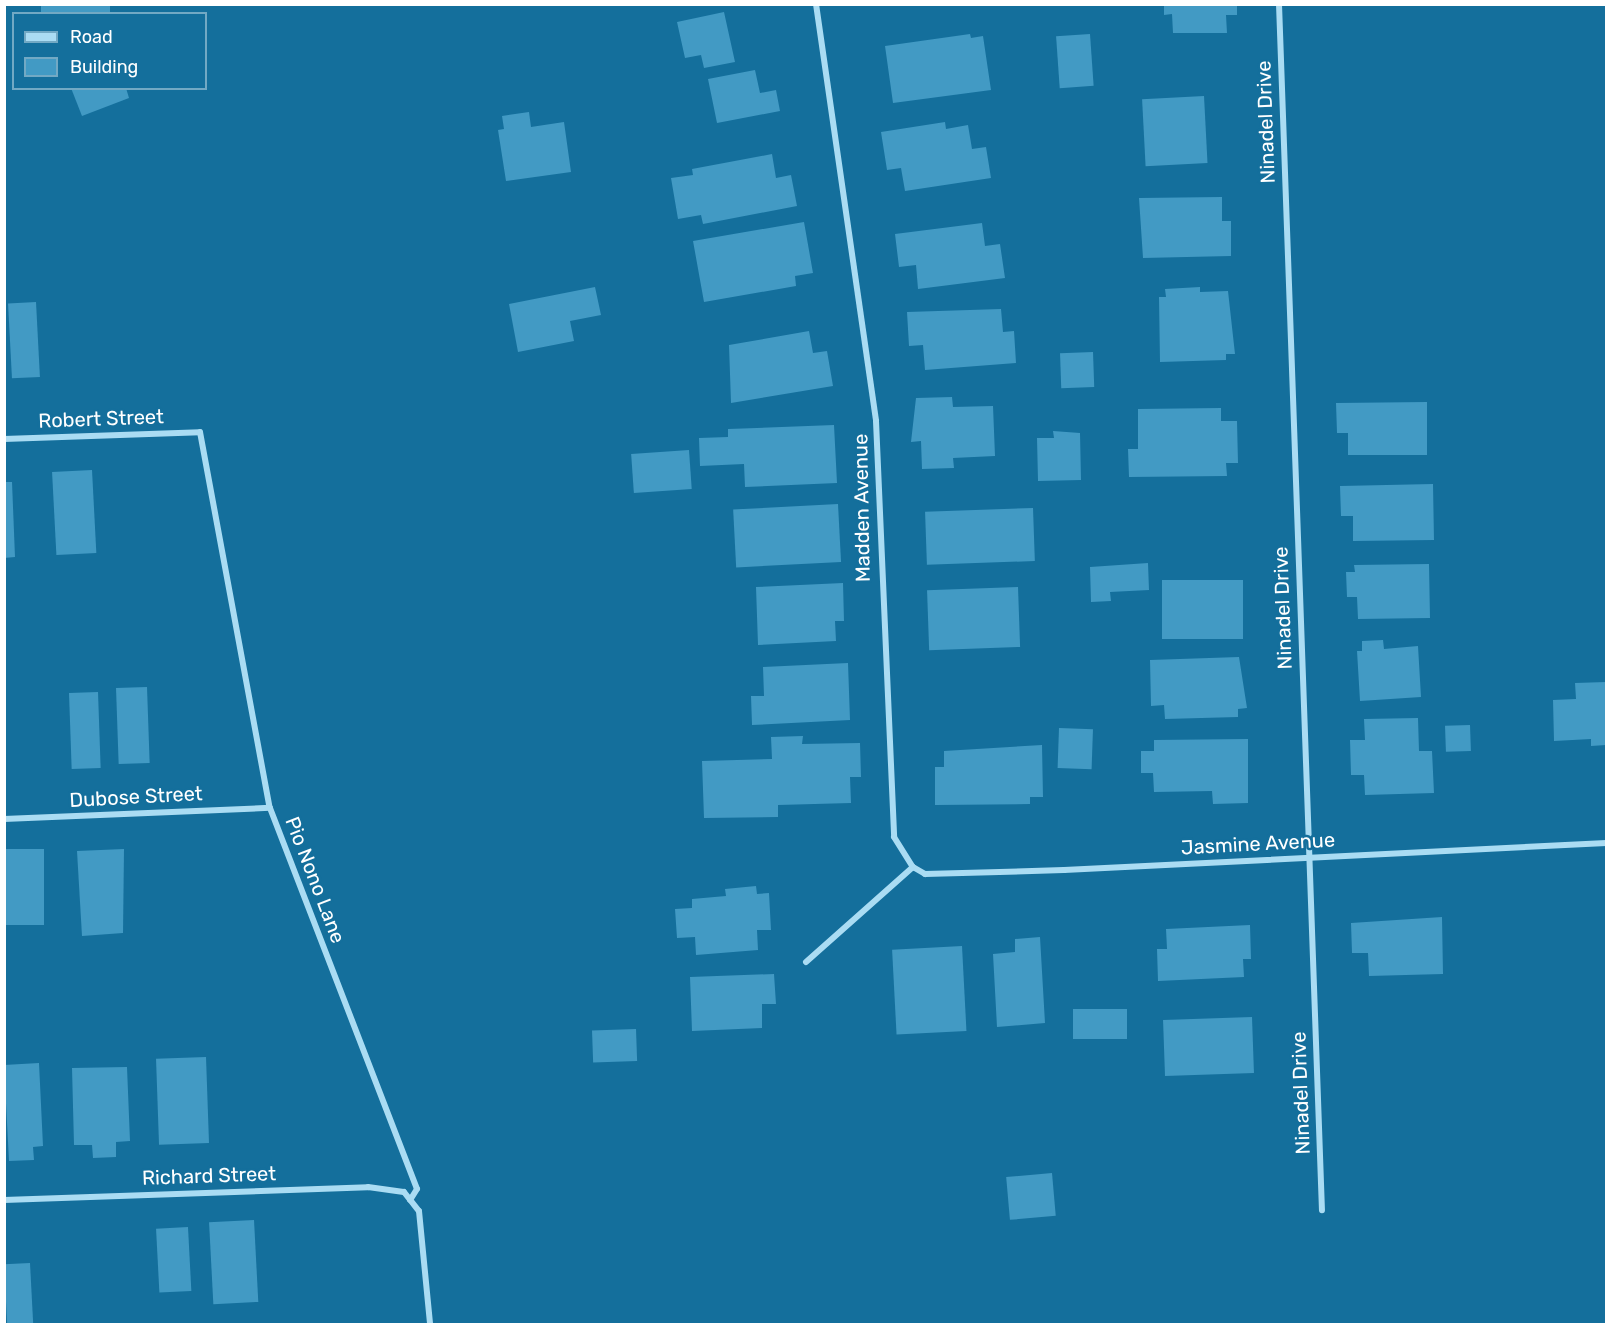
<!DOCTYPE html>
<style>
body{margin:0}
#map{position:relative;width:1611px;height:1329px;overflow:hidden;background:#146f9c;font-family:Rubik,sans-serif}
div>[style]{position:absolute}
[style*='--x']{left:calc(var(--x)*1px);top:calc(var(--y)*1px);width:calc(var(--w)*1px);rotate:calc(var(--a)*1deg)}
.building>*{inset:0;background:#429ac4;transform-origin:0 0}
.minor>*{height:6px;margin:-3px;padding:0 3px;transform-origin:3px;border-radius:3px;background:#aadcf3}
span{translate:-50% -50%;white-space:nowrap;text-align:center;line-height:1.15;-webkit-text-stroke:5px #146f9c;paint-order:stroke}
.street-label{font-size:20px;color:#fff}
.frame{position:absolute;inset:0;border:6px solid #fff;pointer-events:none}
.legend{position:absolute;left:12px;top:12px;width:195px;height:78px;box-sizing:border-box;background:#146f9c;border:2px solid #72a9c4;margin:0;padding:8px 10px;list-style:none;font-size:18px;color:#fff}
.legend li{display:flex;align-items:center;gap:12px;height:30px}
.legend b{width:30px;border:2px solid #72a9c4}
</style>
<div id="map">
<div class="building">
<i style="left:41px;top:4px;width:69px;height:10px"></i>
<i style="clip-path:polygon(1164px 4px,1237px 4px,1237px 15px,1226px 15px,1227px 33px,1173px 33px,1172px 14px,1164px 15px)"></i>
<i style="clip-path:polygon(724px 12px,735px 62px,704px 68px,701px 55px,685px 58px,677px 22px)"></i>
<i style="clip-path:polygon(970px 34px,971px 38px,983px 36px,991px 90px,893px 103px,885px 46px)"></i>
<i style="left:1090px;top:34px;width:52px;height:34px;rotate:86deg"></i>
<i style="clip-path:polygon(755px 70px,760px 93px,776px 90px,780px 111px,717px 123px,708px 79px)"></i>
<i style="clip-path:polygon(71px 88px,126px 88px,129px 98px,82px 116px)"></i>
<i style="left:1204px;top:96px;width:67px;height:62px;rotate:87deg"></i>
<i style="clip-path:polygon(529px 112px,531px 127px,564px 122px,571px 172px,506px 181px,498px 130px,504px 129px,502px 116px)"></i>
<i style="clip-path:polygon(945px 122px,946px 129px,968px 125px,972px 149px,986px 147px,991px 178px,905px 191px,901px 168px,887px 170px,881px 132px)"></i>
<i style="clip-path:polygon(772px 154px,776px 178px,791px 175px,797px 206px,703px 224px,701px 215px,678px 219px,671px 178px,693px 175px,692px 169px)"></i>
<i style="clip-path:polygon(1222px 197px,1222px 221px,1231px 221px,1231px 256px,1143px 258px,1139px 198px)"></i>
<i style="clip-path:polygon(804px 222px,813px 273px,795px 276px,796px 286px,704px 302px,693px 241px)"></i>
<i style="clip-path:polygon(982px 223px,985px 246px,1000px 244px,1005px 278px,918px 289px,916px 265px,899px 267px,895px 234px)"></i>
<i style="clip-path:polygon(595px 287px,601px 315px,570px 321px,574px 341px,518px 352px,509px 304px)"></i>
<i style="clip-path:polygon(1200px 287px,1200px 292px,1228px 291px,1235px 354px,1226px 354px,1226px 360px,1160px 362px,1159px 297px,1166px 297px,1165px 289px)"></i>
<i style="left:36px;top:302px;width:75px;height:28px;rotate:87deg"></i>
<i style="clip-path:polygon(1001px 309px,1003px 332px,1014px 331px,1016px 363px,925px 370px,923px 345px,909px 346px,907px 312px)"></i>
<i style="clip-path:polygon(809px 331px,813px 353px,827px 351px,833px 386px,731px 403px,729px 345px)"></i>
<i style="left:1093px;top:352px;width:35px;height:33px;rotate:88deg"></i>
<i style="clip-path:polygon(952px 397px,953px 407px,993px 406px,995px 456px,953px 458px,954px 468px,922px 469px,921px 441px,911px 442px,916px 398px)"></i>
<i style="clip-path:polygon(1427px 402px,1427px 455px,1348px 455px,1348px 433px,1337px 433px,1336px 403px)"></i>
<i style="clip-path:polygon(1221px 408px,1221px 421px,1237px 421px,1238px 463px,1226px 463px,1227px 476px,1129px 477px,1128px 449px,1138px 449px,1138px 409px)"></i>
<i style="clip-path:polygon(834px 425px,837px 483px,745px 487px,744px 464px,700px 466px,699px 438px,728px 437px,728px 429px)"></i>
<i style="clip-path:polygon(1053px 431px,1080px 433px,1081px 480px,1038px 481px,1037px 438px,1054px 438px)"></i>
<i style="left:689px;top:450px;width:39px;height:58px;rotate:86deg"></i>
<i style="left:92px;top:470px;width:83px;height:40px;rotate:87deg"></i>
<i style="clip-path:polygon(4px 482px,12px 482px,15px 557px,4px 558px)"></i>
<i style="clip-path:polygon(1433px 484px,1434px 540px,1353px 541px,1353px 516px,1341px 516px,1340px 486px)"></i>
<i style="left:838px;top:504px;width:58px;height:105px;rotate:87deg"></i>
<i style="left:1033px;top:508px;width:53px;height:108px;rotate:88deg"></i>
<i style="clip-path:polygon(1148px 563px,1149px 590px,1110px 592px,1111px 601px,1091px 602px,1090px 567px)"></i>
<i style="clip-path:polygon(1429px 564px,1430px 618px,1358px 619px,1357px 597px,1347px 597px,1346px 572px,1355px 572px,1354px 565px)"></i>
<i style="left:1162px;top:580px;width:81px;height:59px"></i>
<i style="clip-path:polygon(843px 583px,844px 621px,835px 621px,836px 641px,758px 645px,756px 587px)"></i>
<i style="left:1018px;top:587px;width:60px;height:91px;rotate:88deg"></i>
<i style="clip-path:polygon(1383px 640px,1384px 649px,1418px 646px,1421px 697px,1360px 701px,1357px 651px,1362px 651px,1362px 641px)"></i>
<i style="clip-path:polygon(1239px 657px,1247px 708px,1238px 709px,1238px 717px,1165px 719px,1164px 705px,1151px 706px,1150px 660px)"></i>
<i style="clip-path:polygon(848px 663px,850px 720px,752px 725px,751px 696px,764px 696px,763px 667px)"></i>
<i style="clip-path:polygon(1606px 682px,1606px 745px,1591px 746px,1591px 739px,1554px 741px,1553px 700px,1576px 699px,1575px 683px)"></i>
<i style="left:147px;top:687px;width:76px;height:31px;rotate:88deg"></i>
<i style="left:98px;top:692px;width:76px;height:29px;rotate:88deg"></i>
<i style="clip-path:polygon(1418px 718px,1419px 751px,1432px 751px,1434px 793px,1365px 795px,1364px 775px,1351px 775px,1350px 740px,1365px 740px,1364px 719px)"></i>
<i style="left:1470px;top:725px;width:26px;height:25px;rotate:88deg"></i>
<i style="left:1059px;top:728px;width:34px;height:40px;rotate:2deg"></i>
<i style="clip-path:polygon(803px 736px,802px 744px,860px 743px,861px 777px,850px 777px,851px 803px,778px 805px,778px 817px,704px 818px,702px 761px,772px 759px,771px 737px)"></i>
<i style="clip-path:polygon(1248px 739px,1248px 803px,1213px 804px,1212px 791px,1154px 792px,1153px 773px,1141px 773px,1141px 751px,1154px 751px,1154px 740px)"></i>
<i style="clip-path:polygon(1042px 745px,1043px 797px,1030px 797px,1030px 804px,935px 805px,935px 767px,944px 767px,944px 751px)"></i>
<i style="left:44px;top:849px;width:76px;height:40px;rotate:90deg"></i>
<i style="clip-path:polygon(124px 849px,123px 933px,82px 936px,77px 851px)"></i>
<i style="clip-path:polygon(756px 886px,757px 894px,769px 893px,771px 930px,757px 930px,758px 950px,696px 955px,695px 937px,677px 938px,675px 909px,692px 908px,692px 899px,726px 896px,725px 889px)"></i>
<i style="clip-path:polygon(1442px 917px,1443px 974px,1369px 976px,1368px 953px,1352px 953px,1351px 923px)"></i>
<i style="clip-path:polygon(1250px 925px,1251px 959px,1243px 959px,1244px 977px,1158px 981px,1157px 949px,1167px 949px,1166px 929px)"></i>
<i style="clip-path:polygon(1040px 937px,1045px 1023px,997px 1027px,993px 954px,1015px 952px,1015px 939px)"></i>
<i style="left:962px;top:946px;width:85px;height:70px;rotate:87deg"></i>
<i style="clip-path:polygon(774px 974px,776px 1004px,762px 1004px,762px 1028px,692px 1031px,690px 977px)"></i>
<i style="left:1127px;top:1009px;width:30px;height:54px;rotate:90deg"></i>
<i style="left:1252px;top:1017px;width:56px;height:89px;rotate:88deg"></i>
<i style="left:636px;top:1029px;width:32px;height:44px;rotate:88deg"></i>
<i style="left:206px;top:1057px;width:86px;height:50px;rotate:88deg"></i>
<i style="clip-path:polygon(39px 1063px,43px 1146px,33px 1147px,34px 1160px,9px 1161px,4px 1065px)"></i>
<i style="clip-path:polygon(127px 1067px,130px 1141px,116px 1142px,116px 1157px,93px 1158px,92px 1145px,74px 1145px,72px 1068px)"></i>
<i style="left:1052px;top:1173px;width:43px;height:46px;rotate:85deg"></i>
<i style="left:254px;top:1220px;width:82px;height:45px;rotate:87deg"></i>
<i style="left:188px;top:1227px;width:64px;height:32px;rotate:87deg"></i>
<i style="left:30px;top:1263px;width:61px;height:26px;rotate:87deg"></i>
</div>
<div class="minor">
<i style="--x:816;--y:4;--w:421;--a:81.8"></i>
<i style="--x:876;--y:421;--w:416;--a:87.5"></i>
<i style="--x:894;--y:837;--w:36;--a:58"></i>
<i style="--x:913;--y:867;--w:14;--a:30"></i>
<i style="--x:925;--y:874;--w:139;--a:-1.6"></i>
<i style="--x:1064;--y:870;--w:543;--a:-2.85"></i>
<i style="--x:1279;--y:4;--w:1207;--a:87.96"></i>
<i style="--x:4;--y:439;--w:196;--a:-2"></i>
<i style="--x:200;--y:432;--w:382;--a:79.5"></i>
<i style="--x:270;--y:808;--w:408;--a:68.9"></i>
<i style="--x:417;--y:1189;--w:13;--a:122"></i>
<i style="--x:4;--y:819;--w:266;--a:-2.4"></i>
<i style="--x:806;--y:962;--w:143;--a:-41.6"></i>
<i style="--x:4;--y:1200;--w:364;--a:-2"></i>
<i style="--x:368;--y:1187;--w:36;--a:8"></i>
<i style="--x:404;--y:1192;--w:24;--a:52"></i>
<i style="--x:419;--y:1211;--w:114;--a:84.4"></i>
</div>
<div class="street-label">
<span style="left:1266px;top:122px;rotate:-92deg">Ninadel Drive</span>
<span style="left:101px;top:419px;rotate:-2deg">Robert Street</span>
<span style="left:862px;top:508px;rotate:-91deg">Madden Avenue</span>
<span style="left:1283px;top:608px;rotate:-92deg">Ninadel Drive</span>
<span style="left:136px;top:797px;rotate:-3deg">Dubose Street</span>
<span style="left:1258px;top:844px;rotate:-3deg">Jasmine Avenue</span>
<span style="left:315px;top:880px;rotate:69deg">Pio Nono Lane</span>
<span style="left:1301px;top:1093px;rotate:-92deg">Ninadel Drive</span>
<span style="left:209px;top:1176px;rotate:-2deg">Richard Street</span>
</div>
<div class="frame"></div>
<ul class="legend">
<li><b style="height:8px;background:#aadcf3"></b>Road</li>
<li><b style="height:16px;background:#429ac4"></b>Building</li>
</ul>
</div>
